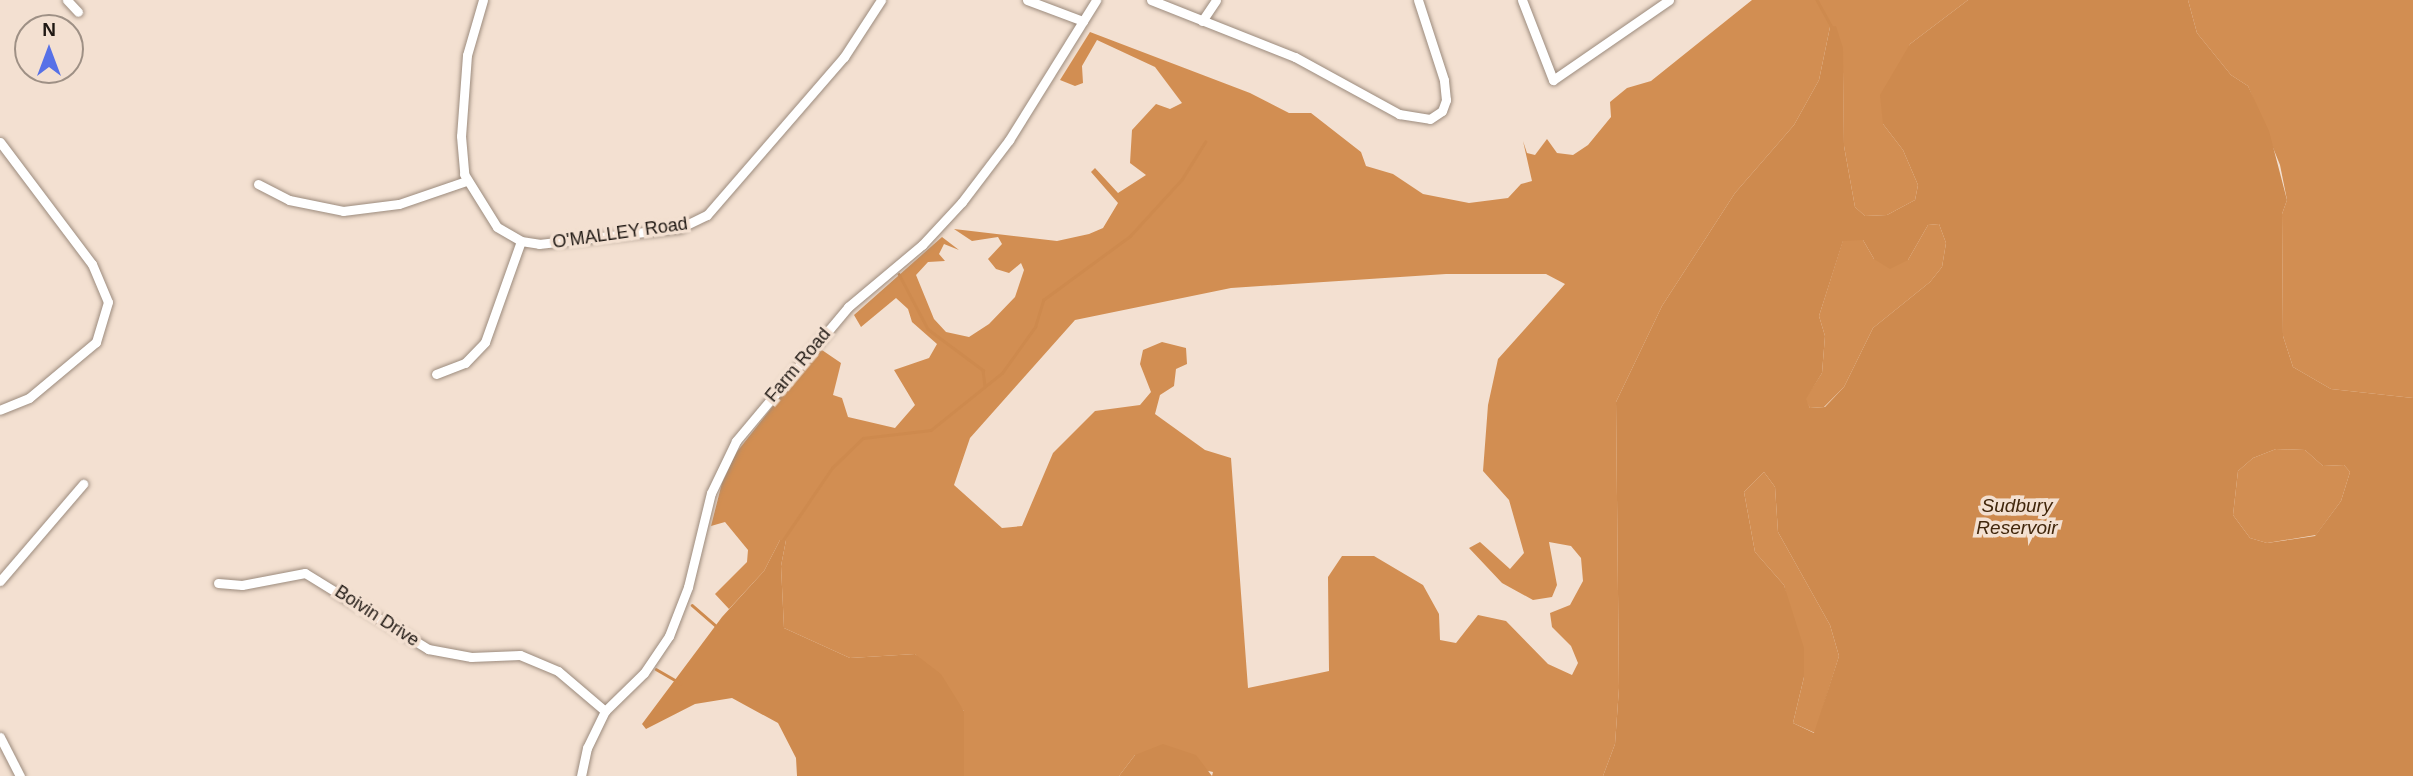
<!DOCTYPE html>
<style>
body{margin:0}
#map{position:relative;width:2413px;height:776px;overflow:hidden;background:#f3e0d1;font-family:Helvetica,sans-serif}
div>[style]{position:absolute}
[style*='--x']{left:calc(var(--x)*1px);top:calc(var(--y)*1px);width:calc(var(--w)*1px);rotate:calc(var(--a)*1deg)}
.forest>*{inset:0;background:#d28e52}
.water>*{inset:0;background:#ce8a4e}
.stream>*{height:2.5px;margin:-1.25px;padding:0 1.25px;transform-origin:1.25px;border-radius:1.25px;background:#ce8a4e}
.roads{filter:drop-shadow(0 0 2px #9c8b7d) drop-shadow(0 0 2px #9c8b7d)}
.minor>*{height:9px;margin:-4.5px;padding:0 4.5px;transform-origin:4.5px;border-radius:4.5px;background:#fff}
span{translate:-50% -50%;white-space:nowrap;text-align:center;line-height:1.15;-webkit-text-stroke:7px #f3e0d1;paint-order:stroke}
.street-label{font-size:18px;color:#1f1813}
.water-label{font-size:19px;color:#41260b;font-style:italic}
.north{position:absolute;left:14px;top:14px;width:70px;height:70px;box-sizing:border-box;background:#f3e0d1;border:2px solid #9e9085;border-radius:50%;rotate:0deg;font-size:19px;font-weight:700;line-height:28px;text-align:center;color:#1f1813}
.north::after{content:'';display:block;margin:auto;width:24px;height:32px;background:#5771e7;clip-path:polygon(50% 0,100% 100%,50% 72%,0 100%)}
</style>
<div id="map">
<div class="forest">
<i style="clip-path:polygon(evenodd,1752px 0,1968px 0,1910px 44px,1883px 124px,1903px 150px,1918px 185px,1915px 200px,1887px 215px,1865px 216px,1855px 207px,1844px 146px,1843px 71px,1830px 27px,1819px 80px,1794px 125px,1735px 193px,1662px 306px,1616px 402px,1619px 688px,1615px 744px,1603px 776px,1212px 776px,1213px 772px,1135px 755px,1119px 776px,964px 776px,964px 711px,915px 654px,850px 658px,784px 628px,781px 566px,786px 540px,780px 540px,764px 571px,729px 609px,715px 594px,747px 562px,748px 550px,725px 522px,711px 526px,722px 483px,736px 453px,819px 348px,841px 363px,833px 395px,842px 398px,848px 417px,895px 428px,915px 405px,894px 370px,929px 358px,937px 344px,912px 322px,908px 309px,896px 298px,861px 327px,854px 315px,942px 237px,959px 250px,944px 244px,939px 254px,945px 261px,928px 262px,916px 275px,934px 319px,946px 332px,969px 337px,989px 324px,1015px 297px,1024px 270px,1021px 263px,1009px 273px,996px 269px,988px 259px,1002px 244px,998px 237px,972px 241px,954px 229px,1057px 241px,1089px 234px,1103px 228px,1118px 203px,1091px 172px,1095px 168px,1118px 193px,1146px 175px,1130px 163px,1132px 130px,1156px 104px,1170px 109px,1182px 103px,1155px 67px,1097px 40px,1082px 66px,1083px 83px,1075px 86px,1060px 80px,1090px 32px,1250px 93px,1289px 113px,1311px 113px,1361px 152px,1366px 166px,1393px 174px,1423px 194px,1469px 203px,1508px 198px,1521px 184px,1532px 181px,1523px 141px,1527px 153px,1535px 155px,1547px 139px,1557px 153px,1573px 155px,1588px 145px,1611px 117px,1610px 102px,1627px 88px,1651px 81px,1752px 0,1446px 274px,1546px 274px,1565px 284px,1498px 359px,1488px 405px,1483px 471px,1509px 500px,1524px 553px,1510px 569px,1480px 542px,1469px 548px,1502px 583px,1533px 600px,1552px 597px,1557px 585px,1549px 542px,1571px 546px,1581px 558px,1583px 581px,1570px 605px,1550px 613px,1552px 627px,1571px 646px,1578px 663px,1572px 675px,1548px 664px,1506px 621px,1478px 615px,1456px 643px,1440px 640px,1439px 614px,1423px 585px,1374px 556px,1342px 556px,1328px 577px,1329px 671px,1248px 688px,1231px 458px,1205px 450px,1155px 414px,1160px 395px,1174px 386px,1176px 369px,1187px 364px,1186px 348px,1162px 342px,1143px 350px,1140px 364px,1151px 392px,1140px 405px,1095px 411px,1053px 453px,1022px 526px,1002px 528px,954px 485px,970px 438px,1075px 320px,1231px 288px,1446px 274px)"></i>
<i style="clip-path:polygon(2188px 0,2413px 0,2413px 398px,2331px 389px,2293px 367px,2283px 336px,2282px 214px,2287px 200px,2280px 165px,2248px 86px,2231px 75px,2197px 33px)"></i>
<i style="clip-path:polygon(1939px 224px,1946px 243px,1942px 267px,1930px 282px,1873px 328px,1844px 387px,1824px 407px,1810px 408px,1805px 399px,1822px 373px,1825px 336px,1819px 316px,1843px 240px,1863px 240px,1874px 259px,1908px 260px,1928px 225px)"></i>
<i style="clip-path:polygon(2276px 449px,2305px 450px,2323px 466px,2344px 465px,2350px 472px,2341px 501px,2316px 535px,2267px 543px,2250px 538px,2233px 515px,2238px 471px,2253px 458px)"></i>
<i style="clip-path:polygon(1764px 472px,1775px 487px,1778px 532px,1830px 625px,1839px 656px,1815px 733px,1793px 723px,1804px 677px,1784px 585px,1755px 552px,1744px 492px)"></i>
</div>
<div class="water">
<i style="clip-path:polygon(evenodd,1968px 0,2188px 0,2197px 33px,2231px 75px,2248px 86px,2269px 131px,2287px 200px,2282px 214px,2283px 336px,2293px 367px,2331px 389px,2413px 398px,2413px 776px,1603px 776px,1615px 744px,1619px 688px,1616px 402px,1662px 306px,1735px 193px,1794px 125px,1819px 80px,1830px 27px,1836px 26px,1843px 48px,1844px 146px,1855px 207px,1865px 216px,1887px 215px,1915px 200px,1918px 185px,1903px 150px,1883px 124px,1880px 95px,1910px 44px,1968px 0,1939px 224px,1946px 243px,1942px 267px,1930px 282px,1873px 328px,1844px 387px,1825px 407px,1810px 408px,1806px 399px,1822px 373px,1825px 336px,1819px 316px,1843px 241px,1863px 240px,1874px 259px,1890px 269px,1908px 260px,1928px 225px,1939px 224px,1968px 0,2276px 449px,2305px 450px,2323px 466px,2344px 465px,2350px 472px,2341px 501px,2315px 536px,2267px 543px,2250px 538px,2233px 515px,2238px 471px,2253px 458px,2276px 449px,1968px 0,1764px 472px,1775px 487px,1778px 532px,1830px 625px,1839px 656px,1814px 733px,1793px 723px,1804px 677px,1804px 648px,1784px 585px,1755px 552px,1744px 492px,1764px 472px)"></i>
<i style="clip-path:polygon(780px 540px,786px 540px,781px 566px,784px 628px,850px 658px,915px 654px,941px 674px,964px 711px,964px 776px,797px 776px,796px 758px,778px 723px,732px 698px,695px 704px,646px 729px,642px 724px,722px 617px,764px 571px)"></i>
<i style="clip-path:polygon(1163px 744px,1196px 755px,1212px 776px,1119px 776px,1135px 755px)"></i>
</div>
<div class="stream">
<i style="--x:1817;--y:0;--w:31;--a:61"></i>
<i style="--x:899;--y:274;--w:62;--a:62.2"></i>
<i style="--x:928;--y:329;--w:69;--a:36.7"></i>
<i style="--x:983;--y:370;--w:16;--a:83"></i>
<i style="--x:783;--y:540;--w:87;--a:-55.8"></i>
<i style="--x:832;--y:468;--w:43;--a:-44.1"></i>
<i style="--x:863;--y:438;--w:68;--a:-6.7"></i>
<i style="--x:931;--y:430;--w:91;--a:-38.8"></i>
<i style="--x:1002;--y:373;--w:57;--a:-54.3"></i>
<i style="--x:1035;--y:327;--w:28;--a:-73"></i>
<i style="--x:1043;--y:300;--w:108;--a:-36.3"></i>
<i style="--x:1130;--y:236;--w:77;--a:-47.6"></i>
<i style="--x:1182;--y:179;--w:44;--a:-58.1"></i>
<i style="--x:692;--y:605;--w:35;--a:41"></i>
<i style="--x:656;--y:669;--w:28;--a:30"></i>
</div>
<div class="roads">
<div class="minor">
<i style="--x:67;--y:0;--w:16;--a:47"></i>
<i style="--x:483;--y:0;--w:57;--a:106.2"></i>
<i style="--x:467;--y:55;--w:81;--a:94.2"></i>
<i style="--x:461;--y:136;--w:38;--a:85"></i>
<i style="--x:464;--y:174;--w:62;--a:58.1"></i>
<i style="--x:497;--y:227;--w:28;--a:30"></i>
<i style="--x:521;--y:241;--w:18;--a:9"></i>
<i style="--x:539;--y:244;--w:142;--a:-6.5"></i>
<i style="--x:680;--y:228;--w:30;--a:-26"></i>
<i style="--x:707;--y:215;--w:209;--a:-49.1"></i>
<i style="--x:844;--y:57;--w:68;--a:-57"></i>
<i style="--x:1027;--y:0;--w:60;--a:20.6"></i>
<i style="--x:1151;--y:0;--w:155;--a:21.6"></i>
<i style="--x:1295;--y:57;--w:119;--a:28.7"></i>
<i style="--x:1399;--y:114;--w:31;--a:9"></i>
<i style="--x:1430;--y:119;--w:14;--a:-34"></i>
<i style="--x:1442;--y:111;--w:12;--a:-70"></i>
<i style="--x:1446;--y:100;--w:20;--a:-96"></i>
<i style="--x:1444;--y:80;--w:84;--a:-108"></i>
<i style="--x:1522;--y:0;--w:86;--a:68.8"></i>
<i style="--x:1553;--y:80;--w:141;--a:-34.6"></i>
<i style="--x:1202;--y:21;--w:25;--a:-56"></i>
<i style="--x:0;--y:142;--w:153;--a:53"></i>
<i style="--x:92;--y:264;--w:41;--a:67.2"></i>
<i style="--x:108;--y:302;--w:42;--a:106.7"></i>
<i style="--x:96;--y:342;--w:87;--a:140.1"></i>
<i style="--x:29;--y:398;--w:31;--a:158"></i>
<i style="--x:258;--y:184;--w:35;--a:27"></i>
<i style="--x:289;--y:200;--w:55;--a:11.5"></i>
<i style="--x:343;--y:211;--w:56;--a:-7.1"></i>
<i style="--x:399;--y:204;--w:71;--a:-18.9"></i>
<i style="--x:436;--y:374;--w:31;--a:-21"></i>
<i style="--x:465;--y:363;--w:29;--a:-46"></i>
<i style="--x:485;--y:342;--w:107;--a:-70.4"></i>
<i style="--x:0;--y:581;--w:128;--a:-49.4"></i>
<i style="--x:218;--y:583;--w:24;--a:5"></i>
<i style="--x:242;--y:585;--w:64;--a:-10.8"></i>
<i style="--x:305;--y:573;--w:145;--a:31.7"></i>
<i style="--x:428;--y:649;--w:44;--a:10.5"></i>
<i style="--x:471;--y:657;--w:49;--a:-2.3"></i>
<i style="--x:520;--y:655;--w:41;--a:22.8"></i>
<i style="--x:558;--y:671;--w:62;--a:40.4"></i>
<i style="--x:0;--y:737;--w:44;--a:62.9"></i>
<i style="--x:581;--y:776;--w:29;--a:-78"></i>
<i style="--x:587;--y:748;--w:41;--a:-64.1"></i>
<i style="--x:605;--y:711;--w:54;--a:-44.3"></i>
<i style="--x:644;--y:673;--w:45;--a:-56"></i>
<i style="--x:669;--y:636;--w:53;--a:-68.8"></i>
<i style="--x:688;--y:587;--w:97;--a:-76.3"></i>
<i style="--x:711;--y:493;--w:58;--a:-64.3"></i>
<i style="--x:736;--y:441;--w:175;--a:-50.1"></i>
<i style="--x:848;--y:307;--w:97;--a:-40"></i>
<i style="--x:922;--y:245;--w:59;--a:-47.1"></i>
<i style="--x:962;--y:202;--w:78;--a:-52.8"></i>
<i style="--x:1009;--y:140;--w:165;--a:-58.1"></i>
</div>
</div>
<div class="street-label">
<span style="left:620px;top:233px;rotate:-8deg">O'MALLEY Road</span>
<span style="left:798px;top:365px;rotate:-50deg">Farm Road</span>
<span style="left:377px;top:616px;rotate:33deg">Boivin Drive</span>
</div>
<div class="water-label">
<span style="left:2017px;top:517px">Sudbury<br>Reservoir</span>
</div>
<div class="north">N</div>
</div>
